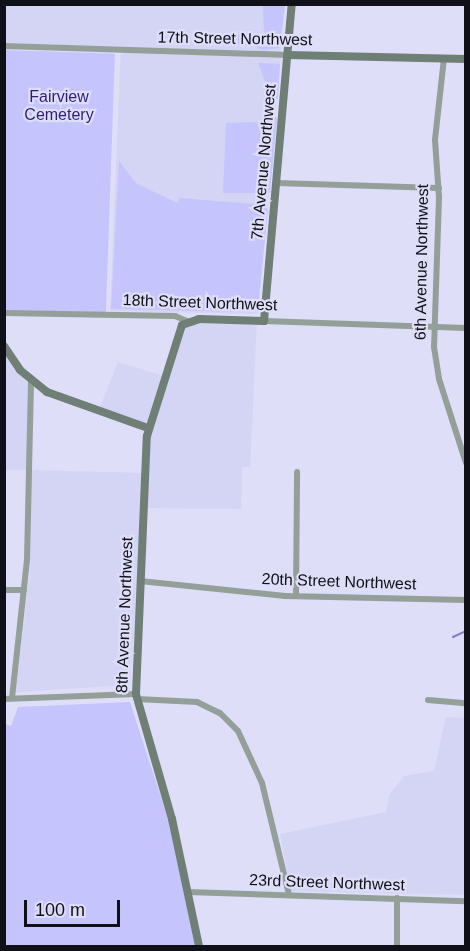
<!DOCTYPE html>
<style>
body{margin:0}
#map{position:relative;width:470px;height:951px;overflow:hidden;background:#dedef8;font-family:Helvetica,sans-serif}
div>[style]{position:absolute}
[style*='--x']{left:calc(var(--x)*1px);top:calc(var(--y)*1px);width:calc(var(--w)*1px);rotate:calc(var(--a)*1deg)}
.built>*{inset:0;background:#d4d4f5}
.green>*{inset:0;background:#c5c4fc;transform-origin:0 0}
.stream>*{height:2px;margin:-1px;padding:0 1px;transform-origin:1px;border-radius:1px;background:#817dc7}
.street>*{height:6px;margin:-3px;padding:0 3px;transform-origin:3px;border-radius:3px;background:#949f99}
.secondary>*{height:8px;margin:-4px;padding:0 4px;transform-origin:4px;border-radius:4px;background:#707f76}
span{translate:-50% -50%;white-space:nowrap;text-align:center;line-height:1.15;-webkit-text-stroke:4.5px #dedef8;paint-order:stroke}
.street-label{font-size:16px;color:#101018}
.park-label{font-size:16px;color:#311e76}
.frame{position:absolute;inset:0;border:6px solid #101018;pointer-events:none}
.scale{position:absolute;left:24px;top:900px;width:96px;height:27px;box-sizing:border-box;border:3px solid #101018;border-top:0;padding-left:8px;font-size:18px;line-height:21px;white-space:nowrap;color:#101018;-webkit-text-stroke:4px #dedef8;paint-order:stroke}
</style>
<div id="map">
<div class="built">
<i style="clip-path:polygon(5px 5px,285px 5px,258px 314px,110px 311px,121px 47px,5px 43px)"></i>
<i style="clip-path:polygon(187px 321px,257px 321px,250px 467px,242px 467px,241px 509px,144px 508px,130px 685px,16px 692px,31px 560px,27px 559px,30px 470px,5px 470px,4px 346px,31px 381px,30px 470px,146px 473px,148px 428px,98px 412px,118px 362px,164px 376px)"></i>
<i style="clip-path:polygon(446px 717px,465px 718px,465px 895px,291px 891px,280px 834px,386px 812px,389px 795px,404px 776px,434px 771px)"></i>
</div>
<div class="green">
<i style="clip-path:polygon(263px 5px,285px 5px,279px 48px,261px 50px,256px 46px,205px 42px,211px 34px,264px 34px)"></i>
<i style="left:5px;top:50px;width:110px;height:261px;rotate:2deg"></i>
<i style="clip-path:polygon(258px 63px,280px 64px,278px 99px,273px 101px)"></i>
<i style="clip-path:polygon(272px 112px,277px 119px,270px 193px,223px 193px,226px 123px,259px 122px)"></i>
<i style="clip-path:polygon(119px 161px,136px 183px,177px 203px,180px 198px,265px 205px,268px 210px,258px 308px,253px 312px,111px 309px)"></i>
<i style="clip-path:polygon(130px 702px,169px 822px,195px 946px,5px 946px,4px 705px,5px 724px,11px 726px,18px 707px)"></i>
</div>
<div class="stream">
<i style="--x:453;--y:637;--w:14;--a:-25"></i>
</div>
<div class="street">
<i style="--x:4;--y:46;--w:284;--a:1.8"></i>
<i style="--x:444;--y:58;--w:82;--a:96.3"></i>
<i style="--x:435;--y:140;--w:57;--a:86"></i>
<i style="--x:439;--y:197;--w:150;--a:91.9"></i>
<i style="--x:434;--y:347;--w:32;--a:81"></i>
<i style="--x:439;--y:379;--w:88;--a:72.2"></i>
<i style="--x:277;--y:183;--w:162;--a:1.8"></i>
<i style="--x:4;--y:313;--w:171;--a:1"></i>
<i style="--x:175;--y:316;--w:13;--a:23"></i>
<i style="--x:264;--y:321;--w:202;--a:2"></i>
<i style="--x:140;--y:581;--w:146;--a:5.9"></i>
<i style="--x:285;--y:596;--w:181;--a:1.3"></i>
<i style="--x:4;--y:590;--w:20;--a:0"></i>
<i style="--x:296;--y:596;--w:124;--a:-89.5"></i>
<i style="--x:12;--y:698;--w:140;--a:-83.8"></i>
<i style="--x:27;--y:559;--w:178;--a:-88.7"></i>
<i style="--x:4;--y:699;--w:132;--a:-2.2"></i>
<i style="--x:137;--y:699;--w:60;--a:2.9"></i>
<i style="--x:197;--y:702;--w:25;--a:26"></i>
<i style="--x:220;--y:713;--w:25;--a:45"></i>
<i style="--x:238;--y:731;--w:57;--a:65.2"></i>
<i style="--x:262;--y:783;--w:115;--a:76.4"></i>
<i style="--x:428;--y:700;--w:38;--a:5"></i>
<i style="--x:188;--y:892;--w:278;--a:1.9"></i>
<i style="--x:397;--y:898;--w:48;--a:90"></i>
</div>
<div class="secondary">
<i style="--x:288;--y:55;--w:178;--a:1.3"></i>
<i style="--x:4;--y:346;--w:29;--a:56"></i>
<i style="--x:20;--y:370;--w:35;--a:39"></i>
<i style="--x:47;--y:392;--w:107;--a:19.6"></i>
<i style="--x:199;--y:946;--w:130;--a:-102"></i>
<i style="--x:172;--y:819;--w:130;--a:-106.1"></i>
<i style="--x:136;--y:694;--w:258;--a:-87.6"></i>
<i style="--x:147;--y:436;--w:116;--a:-72.5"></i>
<i style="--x:182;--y:325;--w:18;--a:-19"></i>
<i style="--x:199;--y:319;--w:65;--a:1.8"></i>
<i style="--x:264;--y:321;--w:318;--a:-85"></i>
</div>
<div class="street-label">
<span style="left:235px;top:39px;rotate:1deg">17th Street Northwest</span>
<span style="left:264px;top:162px;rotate:-85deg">7th Avenue Northwest</span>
<span style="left:422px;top:262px;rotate:-89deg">6th Avenue Northwest</span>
<span style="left:200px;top:303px;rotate:2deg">18th Street Northwest</span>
<span style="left:339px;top:582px;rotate:2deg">20th Street Northwest</span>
<span style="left:125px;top:615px;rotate:-88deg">8th Avenue Northwest</span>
<span style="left:327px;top:883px;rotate:2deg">23rd Street Northwest</span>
</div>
<div class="park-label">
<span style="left:59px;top:106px">Fairview<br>Cemetery</span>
</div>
<div class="frame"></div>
<div class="scale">100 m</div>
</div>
